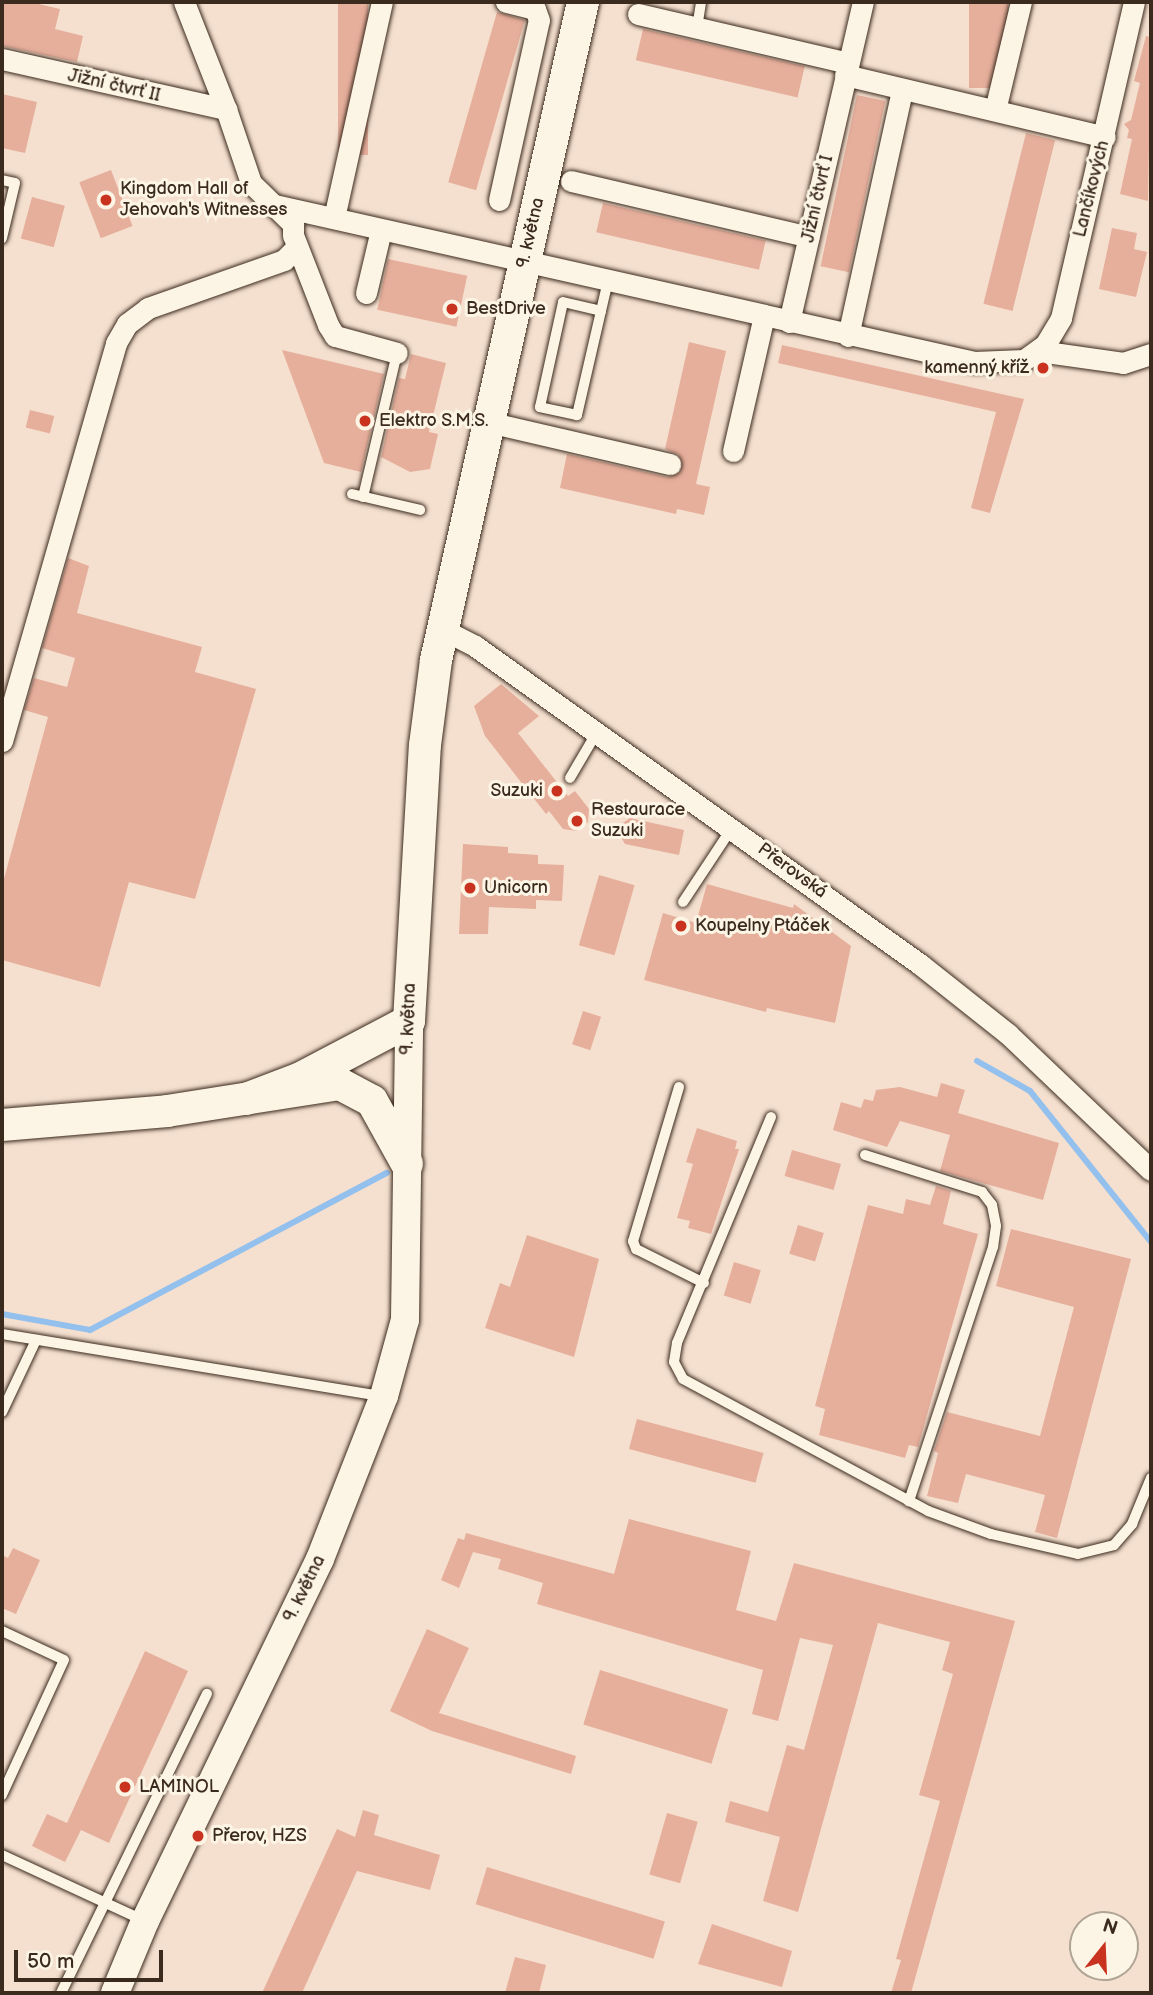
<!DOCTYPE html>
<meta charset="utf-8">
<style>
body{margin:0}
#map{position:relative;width:1153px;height:1995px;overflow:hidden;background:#f5e0cf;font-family:"Balsamiq Sans",sans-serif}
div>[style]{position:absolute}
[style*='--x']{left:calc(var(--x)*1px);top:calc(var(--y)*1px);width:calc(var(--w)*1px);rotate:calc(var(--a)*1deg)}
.stream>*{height:6px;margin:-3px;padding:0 3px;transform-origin:3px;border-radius:3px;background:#93c0ed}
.building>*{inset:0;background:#e6af9c;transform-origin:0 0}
.roads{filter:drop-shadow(0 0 2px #3b2a1e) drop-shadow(0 0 2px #3b2a1e)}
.service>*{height:10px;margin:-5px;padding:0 5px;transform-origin:5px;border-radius:5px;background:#fcf5e5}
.minor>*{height:21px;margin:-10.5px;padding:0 10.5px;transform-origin:10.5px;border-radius:10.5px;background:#fcf5e5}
.tertiary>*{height:28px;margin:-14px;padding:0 14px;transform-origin:14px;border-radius:14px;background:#fcf5e5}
.secondary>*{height:32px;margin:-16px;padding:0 16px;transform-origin:16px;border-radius:16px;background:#fcf5e5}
.dots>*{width:19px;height:19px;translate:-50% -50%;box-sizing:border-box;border:4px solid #fcf5e5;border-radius:50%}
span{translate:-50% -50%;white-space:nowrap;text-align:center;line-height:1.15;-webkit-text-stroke:6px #fcf5e5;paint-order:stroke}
.street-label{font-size:18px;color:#3b2a1e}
.poi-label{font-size:18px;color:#3b2a1e}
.left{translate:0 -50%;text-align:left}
.right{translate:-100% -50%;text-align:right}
.frame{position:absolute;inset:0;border:4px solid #3b2a1e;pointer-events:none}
.north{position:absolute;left:1069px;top:1911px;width:70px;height:70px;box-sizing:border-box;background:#fcf5e5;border:2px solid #afa495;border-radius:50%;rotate:18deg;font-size:19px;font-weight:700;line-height:28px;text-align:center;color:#3b2a1e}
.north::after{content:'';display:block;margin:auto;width:24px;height:32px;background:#c8321e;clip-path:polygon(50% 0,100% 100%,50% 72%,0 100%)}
.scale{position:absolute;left:14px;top:1950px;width:149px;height:32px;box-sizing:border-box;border:4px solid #3b2a1e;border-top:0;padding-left:9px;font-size:21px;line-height:24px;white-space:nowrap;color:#3b2a1e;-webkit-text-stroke:5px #fcf5e5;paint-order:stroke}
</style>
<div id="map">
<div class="stream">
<i style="--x:977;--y:1061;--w:61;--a:29.5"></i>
<i style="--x:1030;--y:1091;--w:193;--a:51.3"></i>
<i style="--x:2;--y:1314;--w:89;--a:10.3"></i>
<i style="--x:90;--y:1330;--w:336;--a:-27.9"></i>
</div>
<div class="building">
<i style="clip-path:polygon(2px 2px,30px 2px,60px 9px,55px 29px,83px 36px,77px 62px,2px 46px)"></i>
<i style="left:338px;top:2px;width:30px;height:153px"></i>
<i style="left:969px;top:2px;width:39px;height:86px"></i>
<i style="left:497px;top:12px;width:29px;height:177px;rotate:16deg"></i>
<i style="left:643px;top:29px;width:166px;height:32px;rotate:13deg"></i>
<i style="clip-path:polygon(1146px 36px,1151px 37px,1148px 201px,1120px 194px,1132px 139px,1127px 138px,1129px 130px,1124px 124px,1131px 120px,1140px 83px,1134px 81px)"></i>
<i style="clip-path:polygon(2px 94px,37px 102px,25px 153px,2px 148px)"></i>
<i style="left:857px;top:95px;width:29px;height:175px;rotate:12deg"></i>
<i style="left:1026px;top:133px;width:30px;height:176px;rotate:14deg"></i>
<i style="left:111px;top:170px;width:60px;height:34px;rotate:69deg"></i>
<i style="left:32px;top:197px;width:34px;height:43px;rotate:15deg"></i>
<i style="left:603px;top:203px;width:167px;height:30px;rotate:13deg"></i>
<i style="clip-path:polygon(1112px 228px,1137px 233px,1134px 249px,1147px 252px,1136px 297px,1099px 289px)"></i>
<i style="left:388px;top:259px;width:81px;height:52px;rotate:12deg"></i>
<i style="clip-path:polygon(689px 342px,726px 351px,696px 484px,710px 487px,704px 515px,677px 509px,676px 514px,560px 488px,567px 454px,667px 477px,680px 472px,679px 455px,665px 449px)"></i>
<i style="clip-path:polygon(782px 345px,1024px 399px,990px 513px,971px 508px,996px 412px,778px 363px)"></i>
<i style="clip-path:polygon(282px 350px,384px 374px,361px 472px,324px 463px)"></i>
<i style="clip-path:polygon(411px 354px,446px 363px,429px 432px,438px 434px,430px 469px,410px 472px,381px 457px,399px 378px,405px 379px)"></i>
<i style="left:30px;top:410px;width:25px;height:18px;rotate:14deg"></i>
<i style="clip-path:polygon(68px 558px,89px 566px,77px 613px,202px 647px,195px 672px,256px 689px,195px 899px,129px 882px,100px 987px,2px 960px,2px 886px,48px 717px,24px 710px,34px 678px,67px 687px,75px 658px,42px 648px)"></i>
<i style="clip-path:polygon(501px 684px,539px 716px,518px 733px,568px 796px,575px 791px,589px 809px,588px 822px,577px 831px,563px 829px,549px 811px,546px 814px,485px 736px,474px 706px)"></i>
<i style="clip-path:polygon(630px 818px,684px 830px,679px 855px,625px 844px,619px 834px,621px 824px)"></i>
<i style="clip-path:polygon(463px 844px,508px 847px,508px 853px,538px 855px,538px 864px,564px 865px,562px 901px,536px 900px,536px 909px,489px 907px,488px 934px,459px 934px)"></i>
<i style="left:599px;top:875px;width:37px;height:73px;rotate:16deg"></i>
<i style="clip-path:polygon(707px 884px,793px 908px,794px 904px,851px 946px,835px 1023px,767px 1008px,766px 1012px,644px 980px,663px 913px,696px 923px)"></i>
<i style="left:583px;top:1011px;width:19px;height:35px;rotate:18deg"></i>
<i style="clip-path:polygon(941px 1083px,965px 1090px,958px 1113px,1059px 1143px,1043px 1200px,940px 1171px,950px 1135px,900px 1121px,887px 1147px,833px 1130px,841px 1102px,861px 1108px,864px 1099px,873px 1101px,876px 1090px,900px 1087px,937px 1097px)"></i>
<i style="clip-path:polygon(697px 1128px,737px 1141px,735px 1149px,739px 1149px,711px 1234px,688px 1228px,690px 1221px,677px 1218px,693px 1164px,686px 1162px)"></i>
<i style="left:792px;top:1150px;width:51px;height:27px;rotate:16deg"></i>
<i style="clip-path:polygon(936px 1186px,951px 1191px,943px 1224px,978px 1234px,918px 1447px,909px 1445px,905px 1458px,819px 1435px,825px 1409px,815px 1406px,868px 1205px,903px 1214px,906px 1199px,930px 1205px)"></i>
<i style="left:798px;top:1225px;width:27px;height:30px;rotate:17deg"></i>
<i style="clip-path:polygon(1011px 1229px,1131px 1259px,1057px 1538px,1035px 1532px,1045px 1495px,966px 1474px,958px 1503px,927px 1496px,938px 1453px,934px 1451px,947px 1412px,1040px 1436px,1074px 1307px,996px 1286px)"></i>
<i style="clip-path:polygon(527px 1235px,599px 1259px,574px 1357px,485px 1328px,500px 1283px,510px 1287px)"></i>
<i style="left:734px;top:1262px;width:28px;height:35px;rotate:17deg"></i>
<i style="left:637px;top:1419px;width:131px;height:31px;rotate:15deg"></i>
<i style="clip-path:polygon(629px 1519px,751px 1551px,736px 1610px,776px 1621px,794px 1563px,1015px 1621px,911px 1993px,891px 1993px,901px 1960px,896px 1959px,940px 1801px,919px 1795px,953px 1674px,942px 1670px,950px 1642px,878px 1623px,798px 1912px,763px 1901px,780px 1837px,725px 1822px,730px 1801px,768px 1812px,787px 1745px,804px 1750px,833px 1645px,800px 1638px,778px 1721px,752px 1714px,763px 1670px,537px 1604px,543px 1583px,498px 1569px,501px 1559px,473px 1552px,459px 1588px,441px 1580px,458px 1538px,464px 1540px,466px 1533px,614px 1574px)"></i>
<i style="clip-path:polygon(13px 1548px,40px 1560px,16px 1614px,2px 1608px,2px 1555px,8px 1558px)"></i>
<i style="clip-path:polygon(427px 1629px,469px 1648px,439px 1713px,576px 1756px,571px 1774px,432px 1731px,390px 1711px)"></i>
<i style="clip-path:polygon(145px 1651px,188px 1671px,109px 1843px,81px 1830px,65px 1862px,32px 1846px,47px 1814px,67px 1823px)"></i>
<i style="left:600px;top:1670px;width:134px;height:57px;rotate:17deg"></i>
<i style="clip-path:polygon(363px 1810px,379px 1815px,374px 1835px,440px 1855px,430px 1890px,357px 1871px,302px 1993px,262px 1993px,337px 1829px,355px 1837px)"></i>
<i style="left:667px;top:1813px;width:32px;height:64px;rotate:16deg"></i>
<i style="left:487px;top:1867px;width:186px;height:39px;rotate:17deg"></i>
<i style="clip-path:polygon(712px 1924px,792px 1951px,782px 1987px,698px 1964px)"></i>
<i style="clip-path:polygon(515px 1957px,546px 1965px,539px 1993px,505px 1993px)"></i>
</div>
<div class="roads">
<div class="service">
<i style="--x:697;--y:28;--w:26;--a:-81"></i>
<i style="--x:2;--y:180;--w:13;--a:13"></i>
<i style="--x:15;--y:183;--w:57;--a:103.3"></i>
<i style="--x:563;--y:302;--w:39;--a:13"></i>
<i style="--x:601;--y:311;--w:107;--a:103"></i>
<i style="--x:577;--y:415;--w:38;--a:-168"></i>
<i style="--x:540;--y:407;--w:107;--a:-77.6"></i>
<i style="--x:601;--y:311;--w:31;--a:-77"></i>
<i style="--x:352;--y:494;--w:70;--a:13.2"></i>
<i style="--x:363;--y:497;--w:148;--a:-76.7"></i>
<i style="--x:570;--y:778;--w:53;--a:-59.6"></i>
<i style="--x:683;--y:902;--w:89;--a:-56.5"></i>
<i style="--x:679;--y:1087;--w:161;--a:106.6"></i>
<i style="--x:633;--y:1241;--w:9;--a:69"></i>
<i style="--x:636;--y:1249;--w:76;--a:26.6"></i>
<i style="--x:771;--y:1117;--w:245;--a:112.6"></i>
<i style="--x:677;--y:1343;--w:19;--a:99"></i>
<i style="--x:674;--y:1362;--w:19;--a:62"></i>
<i style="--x:683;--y:1379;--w:278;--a:28.3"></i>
<i style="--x:928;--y:1511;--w:67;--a:20.1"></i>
<i style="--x:991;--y:1534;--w:89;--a:12.9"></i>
<i style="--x:1078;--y:1554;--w:37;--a:-14"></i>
<i style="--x:1114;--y:1545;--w:28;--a:-49"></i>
<i style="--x:1132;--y:1524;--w:50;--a:-67.6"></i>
<i style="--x:865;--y:1155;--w:123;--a:17.5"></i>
<i style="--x:982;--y:1192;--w:16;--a:52"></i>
<i style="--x:992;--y:1205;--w:21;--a:79"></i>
<i style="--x:996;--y:1226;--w:21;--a:98"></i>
<i style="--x:993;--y:1247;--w:268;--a:108.3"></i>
<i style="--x:2;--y:1334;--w:385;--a:9.3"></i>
<i style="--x:2;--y:1412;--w:80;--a:-64.7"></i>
<i style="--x:2;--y:1631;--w:68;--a:25.1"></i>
<i style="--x:64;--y:1660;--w:149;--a:114.7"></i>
<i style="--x:2;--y:1855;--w:157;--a:24.8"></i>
<i style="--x:61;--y:1993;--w:333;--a:-64"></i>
</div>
<div class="minor">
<i style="--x:184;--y:2;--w:115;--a:68.6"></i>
<i style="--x:638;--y:14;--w:216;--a:13.1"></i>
<i style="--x:2;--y:59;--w:230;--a:12.6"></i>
<i style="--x:226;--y:109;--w:78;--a:71.3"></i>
<i style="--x:251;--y:183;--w:59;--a:44.3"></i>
<i style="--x:293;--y:224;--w:11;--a:90"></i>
<i style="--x:293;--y:235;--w:97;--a:68.7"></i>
<i style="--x:328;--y:325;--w:13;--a:58"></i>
<i style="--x:335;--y:336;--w:64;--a:15.3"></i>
<i style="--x:845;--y:75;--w:267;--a:13.4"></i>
<i style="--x:995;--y:110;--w:111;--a:-76.5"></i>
<i style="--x:571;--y:181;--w:244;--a:13.2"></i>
<i style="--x:499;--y:200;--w:184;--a:-77.5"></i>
<i style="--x:539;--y:20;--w:12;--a:-110"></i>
<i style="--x:535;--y:9;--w:30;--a:-166"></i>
<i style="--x:270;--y:204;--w:722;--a:12.65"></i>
<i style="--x:974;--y:362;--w:50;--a:-2.3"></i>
<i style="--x:1024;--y:360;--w:26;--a:-36"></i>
<i style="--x:1045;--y:345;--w:31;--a:-59"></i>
<i style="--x:1061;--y:318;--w:324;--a:-77"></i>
<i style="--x:334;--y:218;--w:221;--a:-77.5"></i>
<i style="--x:366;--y:293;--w:65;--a:-76.6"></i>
<i style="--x:789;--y:322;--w:328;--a:-77"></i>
<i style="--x:848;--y:336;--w:252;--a:-77.6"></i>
<i style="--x:1039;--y:351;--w:85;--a:8.1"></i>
<i style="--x:1123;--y:363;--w:29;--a:-18"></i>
<i style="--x:488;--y:422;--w:187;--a:13"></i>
<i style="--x:733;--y:451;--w:139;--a:-77.1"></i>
<i style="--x:442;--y:629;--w:37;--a:27"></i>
<i style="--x:475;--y:646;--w:548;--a:35.57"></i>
<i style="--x:921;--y:965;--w:111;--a:38.4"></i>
<i style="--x:1008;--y:1034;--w:197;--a:43.6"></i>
<i style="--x:2;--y:741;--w:414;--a:-74"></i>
<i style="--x:116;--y:343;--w:22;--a:-60"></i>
<i style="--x:127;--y:324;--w:26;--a:-37"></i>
<i style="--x:148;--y:308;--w:144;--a:-19.4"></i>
<i style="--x:284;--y:260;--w:18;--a:-45"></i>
</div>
<div class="tertiary">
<i style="--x:115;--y:1993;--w:78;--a:-67.4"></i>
<i style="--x:145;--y:1921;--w:402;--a:-64.2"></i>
<i style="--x:320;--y:1559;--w:175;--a:-68.6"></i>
<i style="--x:384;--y:1396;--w:79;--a:-74.6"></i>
<i style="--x:405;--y:1320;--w:299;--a:-89.2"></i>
</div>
<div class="secondary">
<i style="--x:246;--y:1099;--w:59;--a:-20.9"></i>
<i style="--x:301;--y:1078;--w:122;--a:-27.8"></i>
<i style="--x:409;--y:1021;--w:276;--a:-86.7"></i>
<i style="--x:425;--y:745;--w:86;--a:-82.6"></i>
<i style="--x:436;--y:660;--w:674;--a:-77.41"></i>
<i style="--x:2;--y:1125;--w:166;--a:-4.8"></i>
<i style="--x:167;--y:1111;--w:175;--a:-8.9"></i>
<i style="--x:340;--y:1084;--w:36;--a:28"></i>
<i style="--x:372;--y:1101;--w:72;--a:60.9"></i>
</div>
</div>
<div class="dots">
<i style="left:106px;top:200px;background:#c8321e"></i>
<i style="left:452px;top:309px;background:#c8321e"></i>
<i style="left:1043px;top:368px;background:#c8321e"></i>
<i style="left:365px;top:421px;background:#c8321e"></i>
<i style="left:557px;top:791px;background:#c8321e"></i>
<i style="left:577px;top:821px;background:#c8321e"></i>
<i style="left:470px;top:888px;background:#c8321e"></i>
<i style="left:681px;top:926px;background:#c8321e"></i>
<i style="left:125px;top:1787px;background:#c8321e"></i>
<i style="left:198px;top:1836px;background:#c8321e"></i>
</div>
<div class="street-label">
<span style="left:114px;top:86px;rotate:13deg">Jižní čtvrť II</span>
<span style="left:1092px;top:189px;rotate:-76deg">Lančíkových</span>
<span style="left:818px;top:199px;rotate:-77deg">Jižní čtvrť I</span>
<span style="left:531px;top:233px;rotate:-77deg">9. května</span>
<span style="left:792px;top:871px;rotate:36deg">Přerovská</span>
<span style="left:409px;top:1019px;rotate:-88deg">9. května</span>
<span style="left:305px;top:1589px;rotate:-64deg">9. května</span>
</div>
<div class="poi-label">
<span class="left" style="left:120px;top:200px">Kingdom Hall of<br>Jehovah's Witnesses</span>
<span class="left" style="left:466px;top:309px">BestDrive</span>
<span class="right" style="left:1029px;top:368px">kamenný kříž</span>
<span class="left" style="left:379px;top:421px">Elektro S.M.S.</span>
<span class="right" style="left:543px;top:791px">Suzuki</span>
<span class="left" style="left:591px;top:821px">Restaurace<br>Suzuki</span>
<span class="left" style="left:484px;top:888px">Unicorn</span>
<span class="left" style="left:695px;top:926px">Koupelny Ptáček</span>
<span class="left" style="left:139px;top:1787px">LAMINOL</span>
<span class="left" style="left:212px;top:1836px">Přerov, HZS</span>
</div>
<div class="frame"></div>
<div class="north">N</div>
<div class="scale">50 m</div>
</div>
